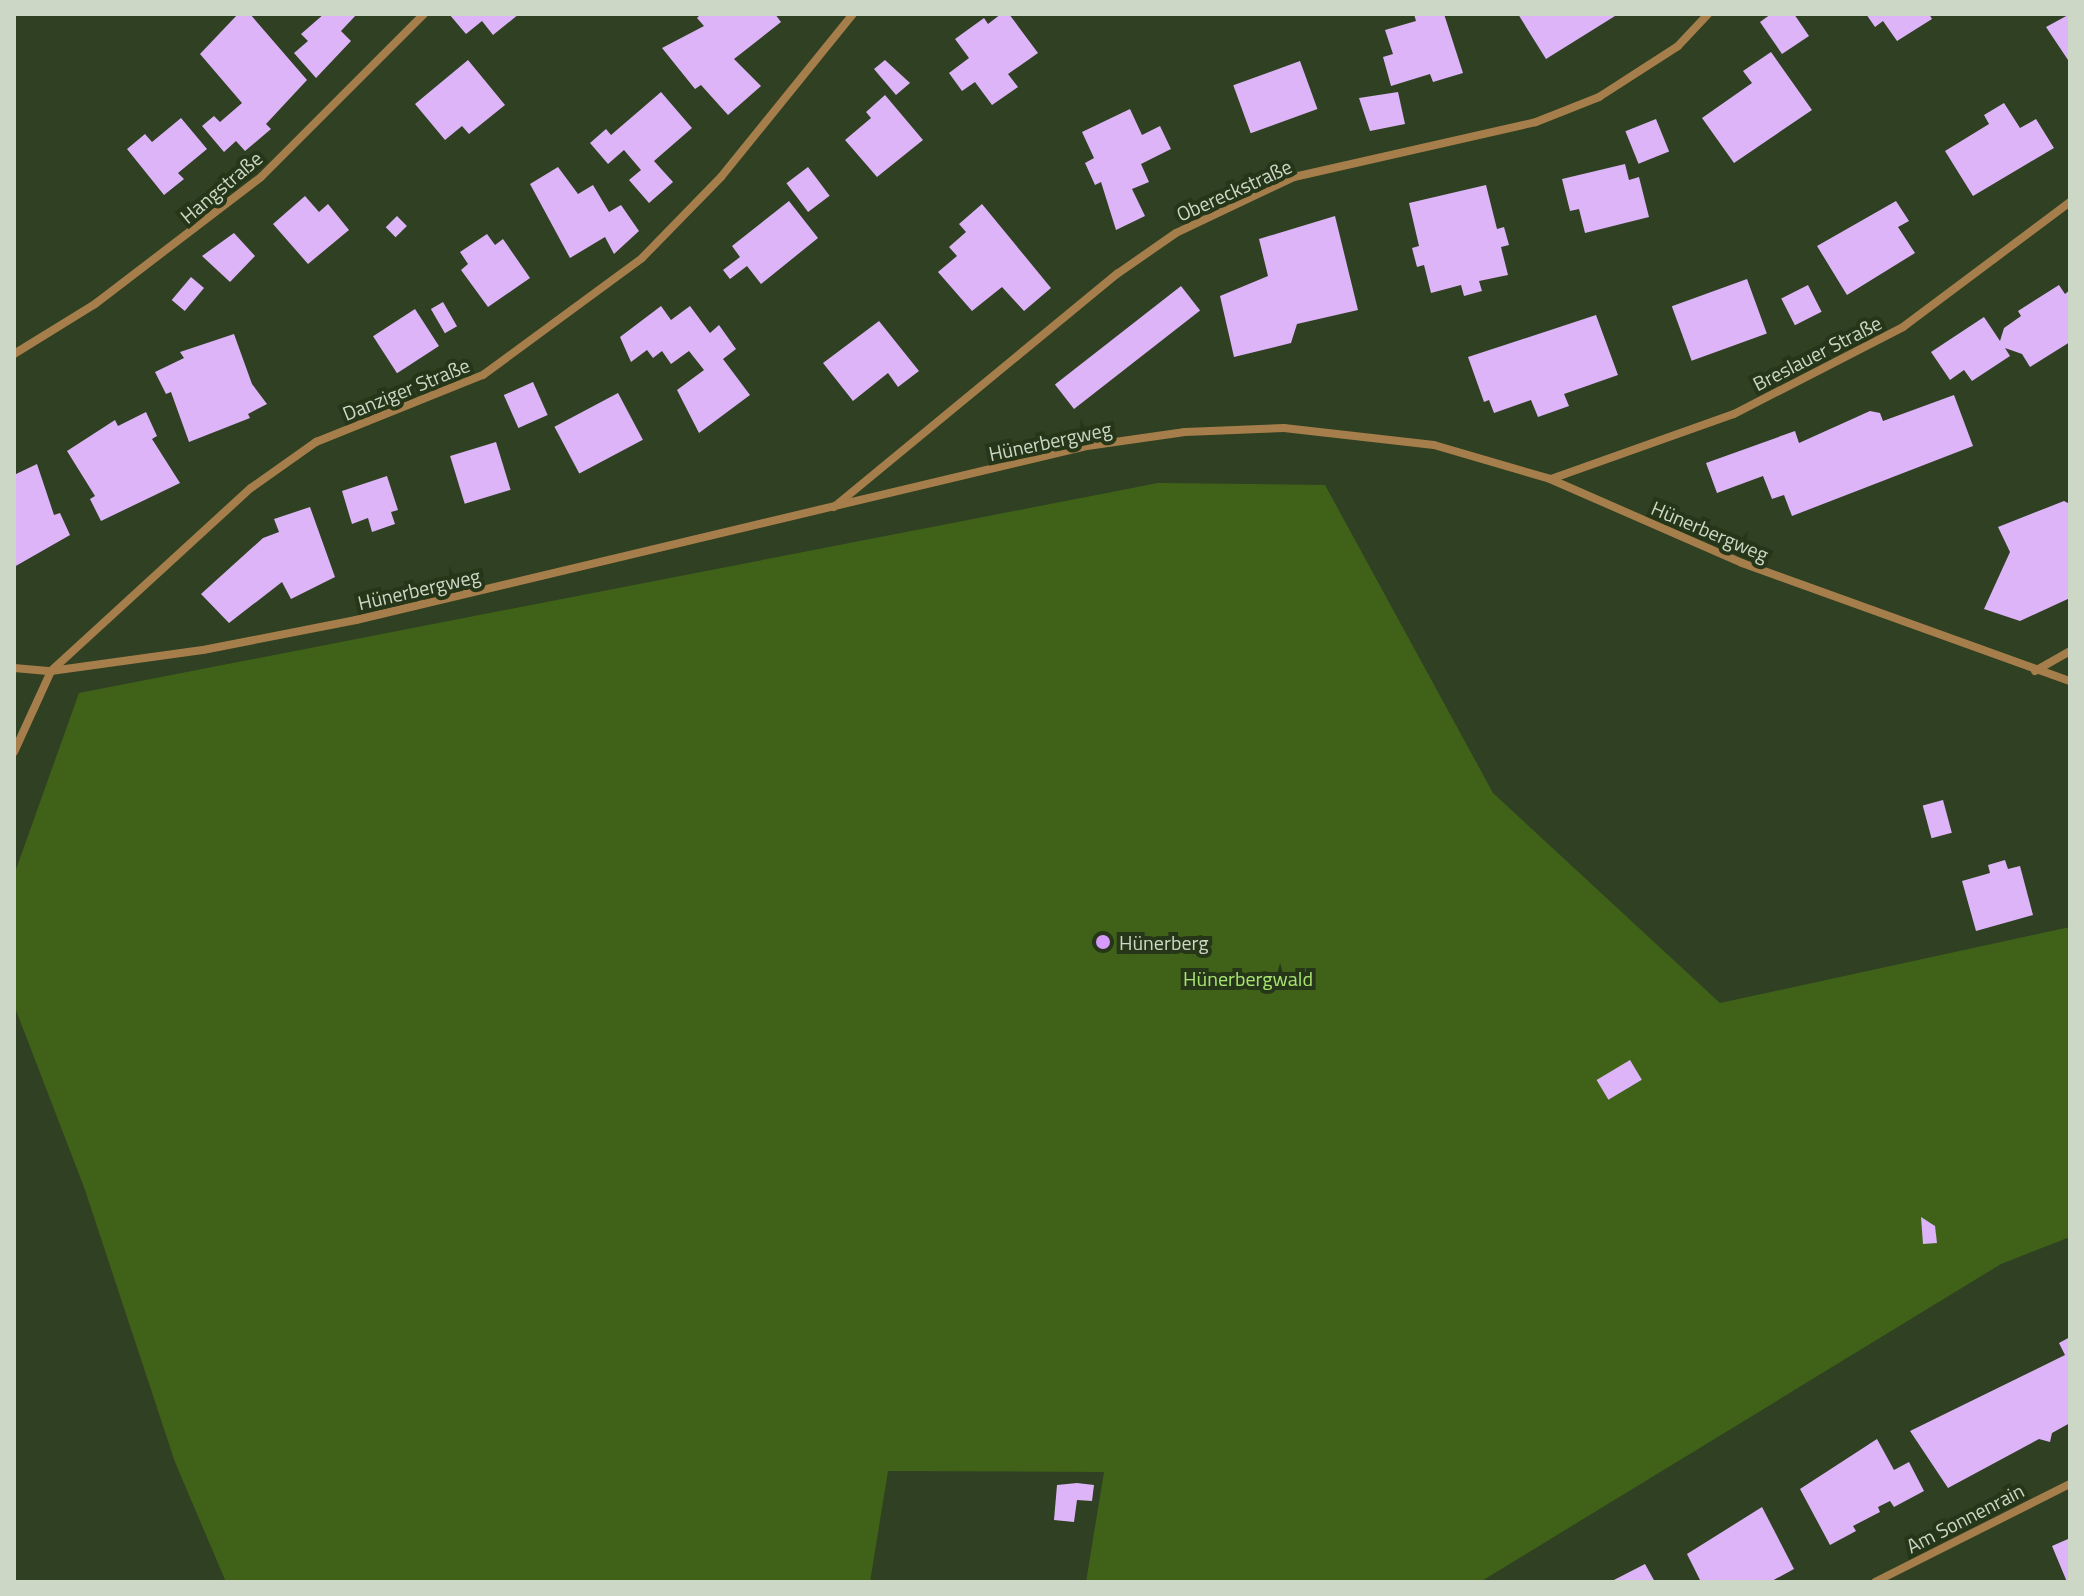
<!DOCTYPE html>
<meta charset="utf-8">
<style>
body{margin:0}
#map{position:relative;width:2084px;height:1596px;overflow:hidden;background:#304022;font-family:"Titillium Web",sans-serif}
div>[style]{position:absolute}
[style*='--x']{left:calc(var(--x)*1px);top:calc(var(--y)*1px);width:calc(var(--w)*1px);rotate:calc(var(--a)*1deg)}
.green>*{inset:0;background:#3f6218}
.building>*{inset:0;background:#ddb4f8;transform-origin:0 0}
.street>*{height:8px;margin:-4px;padding:0 4px;transform-origin:4px;border-radius:4px;background:#a67e4b}
.dots>*{width:22px;height:22px;translate:-50% -50%;box-sizing:border-box;border:4px solid #263618;border-radius:50%}
span{translate:-50% -50%;white-space:nowrap;text-align:center;line-height:1.15;-webkit-text-stroke:8px #263618;paint-order:stroke}
.street-label{font-size:20px;color:#ccd7c5}
.poi-label{font-size:20px;color:#ccd7c5}
.left{translate:0 -50%;text-align:left}
.park-label{font-size:20px;color:#a9e472}
.frame{position:absolute;inset:0;border:16px solid #ccd7c5;pointer-events:none}
</style>
<div id="map">
<div class="green">
<i style="clip-path:polygon(1158px 483px,1325px 485px,1493px 793px,1720px 1003px,2070px 927px,2070px 1237px,2001px 1264px,1480px 1582px,1086px 1582px,1104px 1472px,888px 1471px,870px 1582px,226px 1582px,175px 1462px,84px 1187px,14px 1005px,14px 875px,79px 693px)"></i>
</div>
<div class="building">
<i style="clip-path:polygon(238px 14px,250px 14px,307px 80px,266px 124px,271px 129px,245px 151px,236px 141px,224px 152px,202px 126px,214px 116px,220px 122px,242px 103px,200px 54px)"></i>
<i style="clip-path:polygon(324px 14px,357px 14px,341px 31px,351px 41px,316px 78px,294px 53px,308px 41px,301px 34px)"></i>
<i style="clip-path:polygon(449px 14px,519px 14px,493px 35px,482px 21px,466px 34px)"></i>
<i style="clip-path:polygon(701px 14px,775px 14px,781px 22px,734px 59px,761px 86px,728px 115px,701px 85px,695px 89px,662px 48px,704px 26px,697px 18px)"></i>
<i style="clip-path:polygon(1001px 14px,1009px 14px,1038px 53px,1008px 74px,1018px 87px,992px 105px,975px 82px,962px 91px,949px 73px,969px 58px,955px 39px,984px 18px,988px 24px)"></i>
<i style="clip-path:polygon(1414px 14px,1444px 14px,1463px 73px,1433px 82px,1430px 74px,1391px 86px,1383px 57px,1393px 54px,1385px 30px,1416px 21px)"></i>
<i style="clip-path:polygon(1518px 14px,1614px 14px,1615px 16px,1546px 59px)"></i>
<i style="clip-path:polygon(1771px 14px,1794px 14px,1809px 36px,1782px 54px,1760px 22px)"></i>
<i style="clip-path:polygon(1866px 14px,1929px 14px,1932px 19px,1897px 41px,1883px 21px,1875px 27px)"></i>
<i style="clip-path:polygon(2070px 14px,2070px 63px,2046px 27px)"></i>
<i style="clip-path:polygon(1771px 52px,1812px 110px,1734px 163px,1702px 118px,1752px 83px,1743px 71px)"></i>
<i style="clip-path:polygon(468px 60px,505px 105px,469px 134px,462px 126px,445px 140px,415px 104px)"></i>
<i style="clip-path:polygon(885px 60px,910px 83px,896px 95px,874px 69px)"></i>
<i style="left:1300px;top:61px;width:51px;height:71px;rotate:70deg"></i>
<i style="clip-path:polygon(661px 92px,692px 128px,654px 161px,673px 182px,649px 203px,629px 180px,641px 170px,624px 150px,608px 164px,590px 143px,606px 129px,611px 135px)"></i>
<i style="clip-path:polygon(1398px 92px,1405px 124px,1370px 131px,1359px 98px)"></i>
<i style="clip-path:polygon(885px 95px,923px 140px,877px 177px,845px 140px,871px 118px,866px 112px)"></i>
<i style="clip-path:polygon(2004px 103px,2020px 128px,2036px 119px,2054px 148px,1973px 196px,1945px 151px,1989px 124px,1984px 115px)"></i>
<i style="clip-path:polygon(1130px 109px,1142px 135px,1160px 126px,1171px 149px,1141px 164px,1149px 182px,1132px 189px,1145px 216px,1116px 230px,1101px 182px,1095px 185px,1085px 163px,1094px 158px,1082px 132px)"></i>
<i style="clip-path:polygon(181px 118px,207px 149px,178px 173px,184px 179px,164px 195px,127px 149px,145px 134px,152px 142px)"></i>
<i style="left:1656px;top:119px;width:35px;height:33px;rotate:68deg"></i>
<i style="clip-path:polygon(1625px 164px,1629px 180px,1639px 177px,1649px 217px,1585px 233px,1579px 209px,1570px 211px,1562px 179px)"></i>
<i style="clip-path:polygon(558px 167px,578px 194px,593px 185px,609px 212px,621px 205px,639px 231px,614px 254px,605px 237px,570px 258px,530px 184px)"></i>
<i style="left:808px;top:167px;width:36px;height:27px;rotate:53deg"></i>
<i style="clip-path:polygon(1486px 185px,1497px 229px,1504px 227px,1509px 245px,1501px 247px,1508px 275px,1479px 281px,1482px 291px,1464px 296px,1461px 285px,1431px 293px,1424px 265px,1417px 267px,1412px 248px,1419px 246px,1409px 203px)"></i>
<i style="clip-path:polygon(305px 196px,319px 212px,328px 204px,349px 230px,308px 264px,273px 224px)"></i>
<i style="clip-path:polygon(789px 201px,818px 238px,761px 284px,747px 266px,730px 279px,723px 270px,740px 257px,732px 246px)"></i>
<i style="clip-path:polygon(1896px 201px,1909px 221px,1898px 227px,1915px 253px,1847px 295px,1817px 246px)"></i>
<i style="clip-path:polygon(982px 204px,1051px 288px,1024px 311px,1002px 287px,972px 311px,938px 272px,957px 256px,949px 247px,966px 232px,959px 224px)"></i>
<i style="left:397px;top:216px;width:14px;height:16px;rotate:45deg"></i>
<i style="clip-path:polygon(1335px 216px,1358px 310px,1297px 324px,1291px 343px,1234px 357px,1220px 296px,1268px 276px,1259px 239px)"></i>
<i style="clip-path:polygon(234px 233px,255px 256px,230px 282px,202px 256px)"></i>
<i style="clip-path:polygon(487px 234px,495px 245px,503px 239px,530px 278px,488px 307px,461px 270px,468px 264px,460px 252px)"></i>
<i style="left:191px;top:277px;width:17px;height:30px;rotate:40deg"></i>
<i style="left:1747px;top:279px;width:58px;height:80px;rotate:70deg"></i>
<i style="left:1808px;top:285px;width:30px;height:30px;rotate:63deg"></i>
<i style="clip-path:polygon(2059px 285px,2065px 294px,2070px 290px,2070px 342px,2030px 367px,2022px 354px,2005px 348px,2010px 356px,1972px 381px,1964px 370px,1950px 380px,1931px 352px,1984px 317px,2000px 341px,2004px 328px,2021px 316px,2018px 311px)"></i>
<i style="left:1181px;top:286px;width:31px;height:160px;rotate:52deg"></i>
<i style="left:443px;top:302px;width:28px;height:14px;rotate:60deg"></i>
<i style="clip-path:polygon(661px 306px,671px 320px,690px 306px,710px 333px,719px 325px,736px 349px,723px 359px,750px 395px,699px 433px,677px 390px,704px 370px,689px 351px,671px 364px,662px 351px,653px 358px,647px 350px,631px 362px,620px 337px)"></i>
<i style="left:415px;top:309px;width:44px;height:50px;rotate:57deg"></i>
<i style="clip-path:polygon(1596px 315px,1618px 375px,1564px 394px,1569px 406px,1538px 417px,1531px 400px,1494px 413px,1489px 400px,1484px 402px,1468px 357px)"></i>
<i style="clip-path:polygon(879px 321px,919px 371px,898px 387px,888px 373px,853px 401px,823px 363px)"></i>
<i style="clip-path:polygon(234px 334px,252px 384px,267px 404px,248px 414px,250px 418px,189px 442px,171px 392px,166px 394px,155px 372px,184px 358px,180px 352px)"></i>
<i style="left:533px;top:382px;width:36px;height:32px;rotate:66deg"></i>
<i style="left:618px;top:393px;width:53px;height:72px;rotate:62deg"></i>
<i style="clip-path:polygon(1954px 395px,1973px 446px,1792px 516px,1784px 495px,1772px 499px,1763px 476px,1717px 493px,1706px 463px,1795px 431px,1799px 443px,1870px 411px,1880px 413px,1883px 421px)"></i>
<i style="clip-path:polygon(146px 412px,157px 436px,152px 439px,180px 483px,101px 521px,90px 499px,95px 496px,67px 451px,115px 420px,118px 426px)"></i>
<i style="left:496px;top:442px;width:50px;height:48px;rotate:73deg"></i>
<i style="clip-path:polygon(37px 464px,54px 515px,60px 513px,70px 535px,14px 567px,14px 475px)"></i>
<i style="clip-path:polygon(387px 476px,398px 510px,391px 512px,395px 524px,372px 532px,368px 518px,352px 524px,342px 491px)"></i>
<i style="clip-path:polygon(2064px 501px,2070px 504px,2070px 598px,2020px 621px,1984px 609px,2010px 552px,1998px 527px)"></i>
<i style="clip-path:polygon(310px 507px,335px 577px,291px 599px,282px 582px,229px 623px,201px 594px,263px 538px,279px 532px,274px 519px)"></i>
<i style="left:1943px;top:800px;width:34px;height:21px;rotate:75deg"></i>
<i style="clip-path:polygon(2005px 860px,2008px 869px,2020px 866px,2033px 915px,1976px 931px,1962px 881px,1990px 873px,1988px 865px)"></i>
<i style="left:1630px;top:1060px;width:23px;height:39px;rotate:59deg"></i>
<i style="clip-path:polygon(1921px 1217px,1935px 1226px,1937px 1243px,1923px 1244px)"></i>
<i style="clip-path:polygon(2070px 1337px,2070px 1423px,2052px 1433px,2050px 1442px,2039px 1439px,1948px 1488px,1910px 1431px,2065px 1355px,2059px 1343px)"></i>
<i style="clip-path:polygon(1877px 1439px,1894px 1470px,1909px 1462px,1924px 1491px,1894px 1507px,1890px 1501px,1878px 1507px,1880px 1512px,1853px 1526px,1856px 1531px,1830px 1545px,1800px 1489px)"></i>
<i style="clip-path:polygon(1077px 1483px,1094px 1485px,1092px 1501px,1077px 1500px,1074px 1522px,1054px 1520px,1057px 1485px)"></i>
<i style="clip-path:polygon(1762px 1507px,1794px 1569px,1770px 1582px,1701px 1582px,1687px 1554px)"></i>
<i style="clip-path:polygon(2070px 1531px,2070px 1582px,2067px 1582px,2052px 1546px,2068px 1539px)"></i>
<i style="clip-path:polygon(1645px 1564px,1655px 1582px,1610px 1582px)"></i>
</div>
<div class="street">
<i style="--x:14;--y:354;--w:95;--a:-31.7"></i>
<i style="--x:95;--y:304;--w:209;--a:-37.4"></i>
<i style="--x:261;--y:177;--w:231;--a:-45"></i>
<i style="--x:1551;--y:479;--w:194;--a:-19.6"></i>
<i style="--x:1734;--y:414;--w:190;--a:-27.2"></i>
<i style="--x:1903;--y:327;--w:209;--a:-36.8"></i>
<i style="--x:834;--y:507;--w:367;--a:-39.5"></i>
<i style="--x:1117;--y:274;--w:72;--a:-34.8"></i>
<i style="--x:1176;--y:233;--w:131;--a:-25.4"></i>
<i style="--x:1294;--y:177;--w:248;--a:-12.8"></i>
<i style="--x:1536;--y:122;--w:68;--a:-21.6"></i>
<i style="--x:1599;--y:97;--w:94;--a:-32.8"></i>
<i style="--x:1678;--y:46;--w:44;--a:-46.8"></i>
<i style="--x:14;--y:668;--w:37;--a:5"></i>
<i style="--x:51;--y:671;--w:153;--a:-7.9"></i>
<i style="--x:203;--y:650;--w:156;--a:-11.1"></i>
<i style="--x:356;--y:620;--w:751;--a:-13.39"></i>
<i style="--x:1087;--y:446;--w:99;--a:-8.1"></i>
<i style="--x:1185;--y:432;--w:99;--a:-2.3"></i>
<i style="--x:1284;--y:428;--w:151;--a:6.5"></i>
<i style="--x:1434;--y:445;--w:121;--a:16.3"></i>
<i style="--x:1550;--y:479;--w:210;--a:23.6"></i>
<i style="--x:1742;--y:563;--w:349;--a:19.8"></i>
<i style="--x:2035;--y:671;--w:40;--a:-29.7"></i>
<i style="--x:14;--y:752;--w:89;--a:-65.4"></i>
<i style="--x:51;--y:671;--w:271;--a:-42.5"></i>
<i style="--x:251;--y:488;--w:80;--a:-35.3"></i>
<i style="--x:316;--y:442;--w:180;--a:-21.9"></i>
<i style="--x:483;--y:375;--w:197;--a:-36.3"></i>
<i style="--x:642;--y:258;--w:113;--a:-45.7"></i>
<i style="--x:721;--y:177;--w:210;--a:-51"></i>
<i style="--x:1875;--y:1582;--w:218;--a:-26.7"></i>
</div>
<div class="dots">
<i style="left:1103px;top:942px;background:#d69bfa"></i>
</div>
<div class="street-label">
<span style="left:221px;top:187px;rotate:-40deg">Hangstraße</span>
<span style="left:1234px;top:190px;rotate:-24deg">Obereckstraße</span>
<span style="left:1817px;top:353px;rotate:-27deg">Breslauer Straße</span>
<span style="left:406px;top:389px;rotate:-22deg">Danziger Straße</span>
<span style="left:1050px;top:441px;rotate:-12deg">Hünerbergweg</span>
<span style="left:1710px;top:531px;rotate:23deg">Hünerbergweg</span>
<span style="left:419px;top:589px;rotate:-13deg">Hünerbergweg</span>
<span style="left:1965px;top:1518px;rotate:-27deg">Am Sonnenrain</span>
</div>
<div class="poi-label">
<span class="left" style="left:1119px;top:942px">Hünerberg</span>
</div>
<div class="park-label">
<span style="left:1248px;top:978px">Hünerbergwald</span>
</div>
<div class="frame"></div>
</div>
